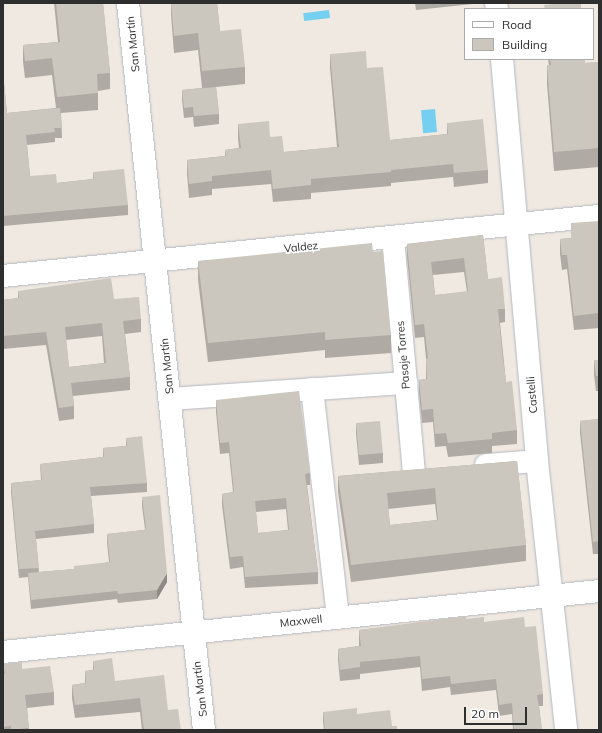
<!DOCTYPE html>
<meta charset="utf-8">
<style>
body{margin:0}
#map{position:relative;width:602px;height:733px;overflow:hidden;background:#efe9e1;font-family:Mulish,sans-serif}
div>[style]{position:absolute}
[style*='--x']{left:calc(var(--x)*1px);top:calc(var(--y)*1px);width:calc(var(--w)*1px);rotate:calc(var(--a)*1deg)}
.water>*{inset:0;background:#75cff0;transform-origin:0 0}
.roads{filter:drop-shadow(0 0 1px #b4b7c1) drop-shadow(0 0 1px #b4b7c1)}
.minor>*{height:22px;margin:-11px;padding:0 11px;transform-origin:11px;border-radius:11px;background:#fff}
.wall>*{inset:0;background:#afaba4}
.shaded-wall>*{inset:0;background:#8e8b86}
.building>*{inset:0;background:#cbc7bf;transform-origin:0 0}
span{translate:-50% -50%;white-space:nowrap;text-align:center;line-height:1.15;-webkit-text-stroke:3.5px #fff;paint-order:stroke}
.street-label{font-size:11px;color:#2e2e2e}
.frame{position:absolute;inset:0;border:4px solid #2e2e2e;pointer-events:none}
.legend{position:absolute;left:464px;top:8px;width:130px;height:52px;box-sizing:border-box;background:#fff;border:1px solid #ababab;margin:0;padding:5px 7px;list-style:none;font-size:12px;color:#2e2e2e}
.legend li{display:flex;align-items:center;gap:8px;height:20px}
.legend b{width:20px;border:1px solid #ababab}
.scale{position:absolute;left:464px;top:707px;width:63px;height:18px;box-sizing:border-box;border:2px solid #2e2e2e;border-top:0;padding-left:5px;font-size:12px;line-height:14px;white-space:nowrap;color:#2e2e2e;-webkit-text-stroke:3px #fff;paint-order:stroke}
</style>
<div id="map">
<div class="water">
<i style="left:329px;top:10px;width:8px;height:26px;rotate:83deg"></i>
<i style="left:435px;top:109px;width:23px;height:14px;rotate:85deg"></i>
</div>
<div class="roads">
<div class="minor">
<i style="--x:128;--y:3;--w:731;--a:84.03"></i>
<i style="--x:496;--y:3;--w:6;--a:81"></i>
<i style="--x:502;--y:59;--w:404;--a:85"></i>
<i style="--x:537;--y:461;--w:271;--a:83.8"></i>
<i style="--x:393;--y:238;--w:235;--a:84.9"></i>
<i style="--x:3;--y:276;--w:599;--a:-5.75"></i>
<i style="--x:312;--y:389;--w:229;--a:83.5"></i>
<i style="--x:170;--y:399;--w:237;--a:-3.9"></i>
<i style="--x:486;--y:465;--w:51;--a:-4.5"></i>
<i style="--x:3;--y:652;--w:599;--a:-5.84"></i>
</div>
</div>
<div class="wall">
<i style="clip-path:polygon(54px 3px,103px 3px,110px 73px,110px 89px,98px 91px,98px 110px,61px 113px,62px 138px,55px 138px,55px 142px,27px 145px,30px 176px,57px 183px,93px 179px,93px 172px,128px 205px,128px 215px,3px 226px,3px 73px,7px 113px,56px 108px,52px 75px,25px 78px,23px 62px,23px 45px,58px 42px)"></i>
<i style="clip-path:polygon(171px 3px,222px 3px,217px 3px,220px 31px,245px 67px,245px 84px,216px 87px,219px 114px,219px 124px,194px 127px,193px 117px,184px 118px,182px 100px,182px 90px,202px 88px,198px 50px,174px 53px,171px 15px)"></i>
<i style="clip-path:polygon(415px 3px,473px 3px,473px 4px,416px 10px)"></i>
<i style="clip-path:polygon(330px 54px,367px 68px,390px 140px,447px 134px,447px 123px,488px 170px,488px 183px,454px 187px,453px 177px,391px 183px,391px 186px,311px 193px,311px 199px,273px 202px,271px 184px,212px 189px,212px 195px,189px 198px,187px 174px,187px 160px,225px 156px,225px 150px,239px 148px,238px 138px,238px 124px,270px 137px,284px 152px,337px 147px,330px 68px)"></i>
<i style="clip-path:polygon(548px 59px,584px 59px,585px 63px,599px 62px,599px 167px,554px 171px,547px 84px,547px 65px,549px 65px)"></i>
<i style="clip-path:polygon(599px 221px,599px 328px,574px 330px,567px 269px,562px 270px,560px 254px,560px 239px,571px 238px)"></i>
<i style="clip-path:polygon(evenodd,483px 235px,488px 279px,505px 309px,505px 322px,500px 323px,506px 382px,517px 430px,517px 444px,492px 446px,492px 453px,448px 457px,446px 446px,435px 447px,433px 422px,422px 423px,419px 393px,419px 380px,426px 379px,426px 359px,424px 337px,415px 338px,407px 257px,407px 244px,483px 235px,464px 272px,467px 292px,435px 295px,433px 275px,464px 272px)"></i>
<i style="clip-path:polygon(373px 252px,391px 335px,391px 353px,325px 358px,325px 350px,208px 362px,198px 280px,198px 261px)"></i>
<i style="clip-path:polygon(evenodd,18px 291px,114px 299px,141px 319px,141px 332px,125px 334px,130px 377px,130px 390px,73px 396px,74px 406px,74px 419px,59px 421px,46px 345px,3px 349px,3px 300px,18px 298px,18px 291px,102px 336px,104px 363px,69px 367px,66px 340px,102px 336px)"></i>
<i style="clip-path:polygon(594px 360px,599px 360px,599px 391px,596px 391px,594px 375px)"></i>
<i style="clip-path:polygon(evenodd,216px 400px,310px 473px,310px 485px,307px 485px,318px 572px,318px 584px,245px 588px,243px 567px,230px 569px,222px 505px,222px 494px,233px 492px,229px 453px,220px 454px,216px 412px,216px 400px,286px 509px,288px 530px,258px 533px,256px 512px,286px 509px)"></i>
<i style="clip-path:polygon(599px 419px,599px 554px,593px 554px,580px 433px,580px 421px)"></i>
<i style="clip-path:polygon(356px 424px,383px 453px,383px 463px,359px 465px,356px 434px)"></i>
<i style="clip-path:polygon(126px 438px,147px 483px,147px 492px,91px 496px,94px 524px,94px 533px,36px 539px,39px 572px,74px 569px,109px 562px,107px 543px,107px 534px,144px 530px,145px 529px,142px 506px,142px 497px,167px 582px,157px 599px,118px 603px,117px 599px,31px 609px,28px 577px,19px 578px,11px 492px,11px 483px,41px 480px,40px 464px,103px 457px,103px 448px,126px 446px)"></i>
<i style="clip-path:polygon(evenodd,517px 461px,526px 545px,526px 561px,351px 582px,338px 492px,338px 476px,517px 461px,435px 504px,437px 520px,390px 525px,388px 509px,435px 504px)"></i>
<i style="clip-path:polygon(466px 619px,484px 622px,525px 627px,543px 694px,543px 706px,539px 706px,542px 730px,513px 730px,512px 714px,499px 716px,496px 690px,451px 695px,450px 687px,422px 691px,420px 667px,360px 674px,360px 679px,340px 681px,338px 660px,338px 649px,359px 646px,359px 630px)"></i>
<i style="clip-path:polygon(93px 661px,115px 681px,168px 710px,181px 730px,142px 730px,140px 712px,75px 718px,72px 698px,72px 685px,85px 683px,85px 671px,93px 670px)"></i>
<i style="clip-path:polygon(3px 664px,22px 669px,54px 692px,54px 705px,27px 708px,29px 730px,3px 730px)"></i>
<i style="clip-path:polygon(323px 712px,357px 714px,392px 726px,397px 730px,324px 730px,323px 721px)"></i>
</div>
<div class="shaded-wall">
<i style="clip-path:polygon(167px 573px,167px 582px,157px 599px,157px 590px)"></i>
</div>
<div class="building">
<i style="clip-path:polygon(56px 3px,103px 3px,110px 73px,97px 74px,98px 93px,57px 97px,52px 58px,25px 61px,23px 45px,60px 42px)"></i>
<i style="clip-path:polygon(171px 3px,217px 3px,220px 31px,241px 29px,245px 67px,202px 71px,198px 33px,174px 36px)"></i>
<i style="clip-path:polygon(562px 3px,581px 3px,581px 9px,545px 9px,544px 5px)"></i>
<i style="clip-path:polygon(366px 51px,367px 68px,383px 67px,390px 140px,448px 134px,447px 123px,483px 119px,488px 170px,454px 173px,453px 164px,391px 170px,391px 172px,311px 179px,311px 185px,273px 189px,271px 170px,212px 176px,212px 181px,189px 184px,187px 160px,226px 156px,225px 150px,241px 148px,238px 124px,269px 121px,270px 137px,282px 136px,284px 152px,339px 147px,330px 54px)"></i>
<i style="clip-path:polygon(550px 59px,584px 59px,585px 63px,599px 62px,599px 148px,554px 152px,547px 65px,551px 65px)"></i>
<i style="clip-path:polygon(3px 73px,7px 113px,60px 108px,62px 128px,54px 128px,55px 132px,26px 135px,30px 176px,56px 174px,57px 183px,94px 179px,93px 172px,124px 169px,128px 205px,3px 216px)"></i>
<i style="clip-path:polygon(216px 87px,219px 114px,194px 116px,193px 107px,184px 108px,182px 90px)"></i>
<i style="clip-path:polygon(599px 221px,599px 313px,574px 316px,567px 255px,562px 255px,560px 239px,571px 238px,571px 223px)"></i>
<i style="clip-path:polygon(evenodd,483px 235px,488px 279px,502px 277px,505px 309px,498px 309px,502px 351px,506px 382px,512px 381px,517px 430px,492px 433px,492px 439px,448px 443px,446px 433px,435px 434px,433px 409px,422px 410px,419px 380px,427px 379px,426px 359px,428px 358px,424px 324px,415px 325px,407px 244px,483px 235px,464px 258px,468px 291px,435px 295px,431px 262px,464px 258px)"></i>
<i style="clip-path:polygon(372px 243px,373px 252px,383px 251px,391px 335px,325px 340px,325px 332px,208px 343px,198px 261px)"></i>
<i style="clip-path:polygon(evenodd,111px 278px,114px 299px,139px 297px,141px 319px,123px 321px,130px 377px,71px 383px,74px 406px,59px 408px,46px 332px,3px 336px,3px 300px,19px 298px,18px 291px,111px 278px,102px 323px,106px 363px,69px 367px,65px 327px,102px 323px)"></i>
<i style="clip-path:polygon(594px 360px,599px 360px,599px 376px,596px 376px)"></i>
<i style="clip-path:polygon(evenodd,299px 391px,310px 473px,305px 474px,318px 572px,245px 577px,243px 556px,230px 557px,222px 494px,234px 492px,229px 442px,220px 443px,216px 400px,299px 391px,286px 498px,289px 530px,258px 533px,255px 501px,286px 498px)"></i>
<i style="clip-path:polygon(599px 419px,599px 541px,593px 542px,580px 421px)"></i>
<i style="left:380px;top:421px;width:32px;height:24px;rotate:85deg"></i>
<i style="clip-path:polygon(142px 436px,147px 483px,90px 487px,94px 524px,35px 531px,39px 568px,19px 569px,11px 483px,42px 480px,40px 464px,104px 457px,103px 448px,127px 446px,126px 438px)"></i>
<i style="clip-path:polygon(evenodd,517px 461px,526px 545px,351px 565px,338px 476px,517px 461px,435px 488px,438px 520px,390px 525px,387px 493px,435px 488px)"></i>
<i style="clip-path:polygon(160px 495px,167px 573px,157px 590px,118px 594px,117px 591px,31px 600px,28px 573px,74px 569px,74px 566px,110px 562px,107px 534px,144px 530px,146px 528px,142px 497px)"></i>
<i style="clip-path:polygon(466px 616px,466px 619px,484px 617px,484px 622px,524px 617px,525px 627px,536px 626px,543px 694px,537px 695px,542px 730px,514px 730px,512px 703px,499px 705px,496px 679px,451px 684px,450px 676px,422px 679px,420px 656px,360px 662px,360px 667px,340px 670px,338px 649px,361px 646px,359px 630px)"></i>
<i style="clip-path:polygon(112px 658px,115px 681px,164px 675px,168px 710px,178px 709px,181px 730px,144px 730px,140px 698px,75px 705px,72px 685px,86px 683px,85px 671px,94px 670px,93px 661px)"></i>
<i style="clip-path:polygon(22px 662px,22px 669px,50px 666px,54px 692px,25px 695px,29px 728px,11px 730px,11px 726px,3px 727px,3px 674px,5px 674px,3px 664px)"></i>
<i style="clip-path:polygon(357px 708px,357px 714px,390px 710px,392px 726px,397px 726px,397px 730px,325px 730px,323px 712px)"></i>
</div>
<div class="street-label">
<span style="left:133px;top:44px;rotate:-96deg">San Martín</span>
<span style="left:301px;top:247px;rotate:-6deg">Valdez</span>
<span style="left:403px;top:355px;rotate:-95deg">Pasaje Torres</span>
<span style="left:167px;top:366px;rotate:-96deg">San Martín</span>
<span style="left:532px;top:395px;rotate:-95deg">Castelli</span>
<span style="left:301px;top:621px;rotate:-6deg">Maxwell</span>
<span style="left:200px;top:689px;rotate:-97deg">San Martín</span>
</div>
<div class="frame"></div>
<ul class="legend">
<li><b style="height:5px;background:#fff"></b>Road</li>
<li><b style="height:11px;background:#cbc7bf"></b>Building</li>
</ul>
<div class="scale">20 m</div>
</div>
